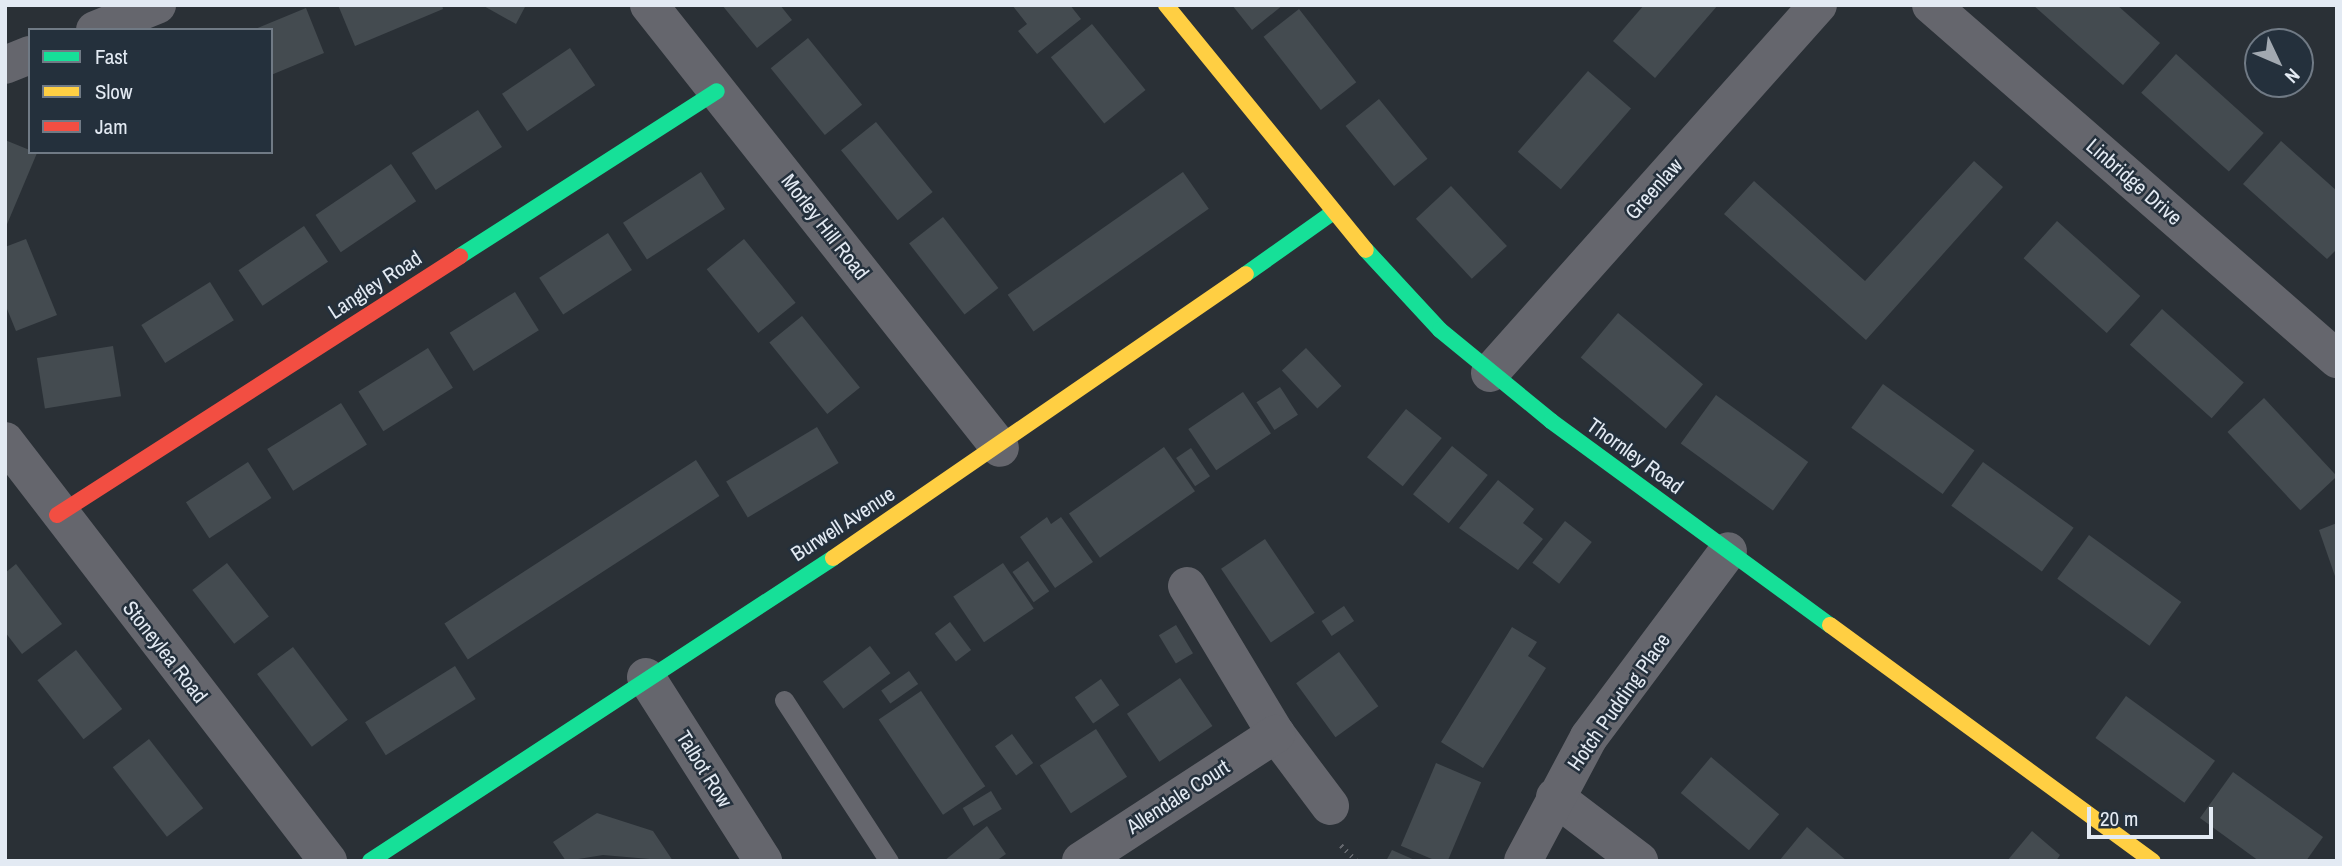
<!DOCTYPE html>
<style>
body{margin:0}
#map{position:relative;width:2342px;height:866px;overflow:hidden;background:#2a3036;font-family:"Archivo Narrow",sans-serif}
div>[style]{position:absolute}
[style*='--x']{left:calc(var(--x)*1px);top:calc(var(--y)*1px);width:calc(var(--w)*1px);rotate:calc(var(--a)*1deg)}
.building>*{inset:0;background:#444b50;transform-origin:0 0}
.path>*{height:4.5px;margin-top:-2.25px;transform-origin:0;background:repeating-linear-gradient(90deg,#64676d 0 2px,transparent 0 7px)}
.lane>*{height:19px;margin:-9.5px;padding:0 9.5px;transform-origin:9.5px;border-radius:9.5px;background:#65666d}
.street>*{height:38px;margin:-19px;padding:0 19px;transform-origin:19px;border-radius:19px;background:#65666d}
.fast>*{height:16px;margin:-8px;padding:0 8px;transform-origin:8px;border-radius:8px;background:#16e098}
.slow>*{height:16px;margin:-8px;padding:0 8px;transform-origin:8px;border-radius:8px;background:#ffcf43}
.jam>*{height:16px;margin:-8px;padding:0 8px;transform-origin:8px;border-radius:8px;background:#f24e42}
span{translate:-50% -50%;white-space:nowrap;text-align:center;line-height:1.15;-webkit-text-stroke:5px #24303c;paint-order:stroke}
.street-label{font-size:21px;color:#e3eaf3}
.frame{position:absolute;inset:0;border:7px solid #e3eaf3;pointer-events:none}
.legend{position:absolute;left:28px;top:28px;width:245px;height:126px;box-sizing:border-box;background:#24303c;border:2px solid #707a85;margin:0;padding:9px 12px;list-style:none;font-size:21px;color:#e3eaf3}
.legend li{display:flex;align-items:center;gap:14px;height:35px}
.legend b{width:35px;border:2px solid #707a85}
.north{position:absolute;left:2244px;top:28px;width:70px;height:70px;box-sizing:border-box;background:#24303c;border:2px solid #707a85;border-radius:50%;rotate:134deg;font-size:19px;font-weight:700;line-height:28px;text-align:center;color:#e3eaf3}
.north::after{content:'';display:block;margin:auto;width:24px;height:32px;background:#a2a9b1;clip-path:polygon(50% 0,100% 100%,50% 72%,0 100%)}
.scale{position:absolute;left:2087px;top:807px;width:126px;height:32px;box-sizing:border-box;border:4px solid #e3eaf3;border-top:0;padding-left:9px;font-size:21px;line-height:24px;white-space:nowrap;color:#e3eaf3;-webkit-text-stroke:5px #24303c;paint-order:stroke}
</style>
<div id="map">
<div class="building">
<i style="clip-path:polygon(338px 5px,442px 5px,443px 9px,355px 46px)"></i>
<i style="clip-path:polygon(482px 5px,526px 5px,516px 24px)"></i>
<i style="clip-path:polygon(722px 5px,780px 5px,792px 20px,757px 48px)"></i>
<i style="clip-path:polygon(1012px 5px,1070px 5px,1081px 19px,1037px 54px,1018px 31px,1027px 24px)"></i>
<i style="clip-path:polygon(1232px 5px,1283px 5px,1252px 30px)"></i>
<i style="clip-path:polygon(1644px 5px,1718px 5px,1655px 78px,1613px 41px)"></i>
<i style="clip-path:polygon(2033px 5px,2117px 5px,2160px 43px,2123px 85px)"></i>
<i style="clip-path:polygon(306px 8px,324px 53px,271px 75px,271px 30px,253px 30px)"></i>
<i style="left:1299px;top:9px;width:93px;height:45px;rotate:52deg"></i>
<i style="left:1092px;top:24px;width:85px;height:53px;rotate:51deg"></i>
<i style="left:808px;top:38px;width:86px;height:48px;rotate:51deg"></i>
<i style="left:570px;top:48px;width:45px;height:82px;rotate:56deg"></i>
<i style="left:2176px;top:54px;width:118px;height:52px;rotate:42deg"></i>
<i style="left:1588px;top:71px;width:57px;height:107px;rotate:41deg"></i>
<i style="left:1379px;top:99px;width:77px;height:43px;rotate:51deg"></i>
<i style="left:478px;top:110px;width:44px;height:79px;rotate:57deg"></i>
<i style="left:876px;top:122px;width:90px;height:45px;rotate:51deg"></i>
<i style="clip-path:polygon(5px 140px,37px 153px,5px 229px)"></i>
<i style="clip-path:polygon(2281px 141px,2337px 191px,2337px 249px,2327px 259px,2243px 184px)"></i>
<i style="clip-path:polygon(1974px 161px,2003px 187px,1866px 340px,1724px 214px,1754px 181px,1865px 281px)"></i>
<i style="left:391px;top:164px;width:45px;height:91px;rotate:56deg"></i>
<i style="left:701px;top:172px;width:44px;height:93px;rotate:57deg"></i>
<i style="left:1183px;top:172px;width:45px;height:214px;rotate:55deg"></i>
<i style="left:1451px;top:186px;width:82px;height:48px;rotate:47deg"></i>
<i style="left:943px;top:217px;width:90px;height:43px;rotate:52deg"></i>
<i style="left:2057px;top:221px;width:112px;height:50px;rotate:42deg"></i>
<i style="left:304px;top:226px;width:43px;height:79px;rotate:56deg"></i>
<i style="left:608px;top:233px;width:44px;height:82px;rotate:57deg"></i>
<i style="clip-path:polygon(26px 239px,57px 315px,16px 331px,5px 304px,5px 247px)"></i>
<i style="left:744px;top:239px;width:82px;height:48px;rotate:51deg"></i>
<i style="left:210px;top:282px;width:45px;height:81px;rotate:58deg"></i>
<i style="left:515px;top:292px;width:45px;height:77px;rotate:58deg"></i>
<i style="left:2162px;top:309px;width:110px;height:48px;rotate:42deg"></i>
<i style="left:1618px;top:313px;width:111px;height:58px;rotate:40deg"></i>
<i style="left:802px;top:316px;width:92px;height:42px;rotate:51deg"></i>
<i style="left:113px;top:346px;width:51px;height:77px;rotate:81deg"></i>
<i style="left:428px;top:348px;width:47px;height:82px;rotate:58deg"></i>
<i style="left:1306px;top:348px;width:52px;height:33px;rotate:47deg"></i>
<i style="left:1883px;top:384px;width:113px;height:54px;rotate:36deg"></i>
<i style="left:1280px;top:387px;width:33px;height:28px;rotate:57deg"></i>
<i style="left:1243px;top:392px;width:50px;height:66px;rotate:56deg"></i>
<i style="left:1716px;top:395px;width:114px;height:60px;rotate:36deg"></i>
<i style="left:2264px;top:398px;width:107px;height:50px;rotate:47deg"></i>
<i style="left:341px;top:403px;width:49px;height:87px;rotate:58deg"></i>
<i style="left:1406px;top:409px;width:46px;height:62px;rotate:39deg"></i>
<i style="left:817px;top:427px;width:42px;height:106px;rotate:59deg"></i>
<i style="left:1452px;top:446px;width:46px;height:62px;rotate:39deg"></i>
<i style="left:1164px;top:447px;width:54px;height:116px;rotate:55deg"></i>
<i style="left:1191px;top:448px;width:34px;height:18px;rotate:56deg"></i>
<i style="left:696px;top:460px;width:43px;height:300px;rotate:57deg"></i>
<i style="left:248px;top:462px;width:43px;height:74px;rotate:57deg"></i>
<i style="left:1983px;top:462px;width:112px;height:54px;rotate:36deg"></i>
<i style="clip-path:polygon(1498px 480px,1534px 509px,1523px 523px,1543px 539px,1518px 570px,1459px 528px)"></i>
<i style="clip-path:polygon(1047px 517px,1051px 524px,1061px 517px,1093px 562px,1055px 588px,1020px 537px)"></i>
<i style="left:1565px;top:521px;width:34px;height:53px;rotate:38deg"></i>
<i style="clip-path:polygon(2337px 523px,2337px 579px,2336px 579px,2319px 530px)"></i>
<i style="left:2089px;top:535px;width:114px;height:54px;rotate:36deg"></i>
<i style="left:1265px;top:539px;width:89px;height:53px;rotate:56deg"></i>
<i style="left:1028px;top:561px;width:37px;height:19px;rotate:55deg"></i>
<i style="left:227px;top:563px;width:68px;height:44px;rotate:52deg"></i>
<i style="left:1003px;top:563px;width:55px;height:60px;rotate:56deg"></i>
<i style="clip-path:polygon(16px 564px,62px 624px,22px 654px,5px 632px,5px 573px)"></i>
<i style="left:1344px;top:606px;width:18px;height:27px;rotate:56deg"></i>
<i style="left:950px;top:622px;width:35px;height:19px;rotate:53deg"></i>
<i style="left:1176px;top:625px;width:33px;height:20px;rotate:59deg"></i>
<i style="clip-path:polygon(1512px 627px,1537px 642px,1528px 656px,1546px 668px,1483px 768px,1441px 742px)"></i>
<i style="left:870px;top:646px;width:34px;height:59px;rotate:53deg"></i>
<i style="left:293px;top:647px;width:91px;height:45px;rotate:53deg"></i>
<i style="left:76px;top:650px;width:75px;height:49px;rotate:52deg"></i>
<i style="left:1339px;top:652px;width:67px;height:53px;rotate:54deg"></i>
<i style="left:455px;top:666px;width:39px;height:106px;rotate:58deg"></i>
<i style="left:909px;top:671px;width:16px;height:34px;rotate:55deg"></i>
<i style="left:1180px;top:678px;width:58px;height:64px;rotate:56deg"></i>
<i style="left:1101px;top:679px;width:32px;height:32px;rotate:55deg"></i>
<i style="left:921px;top:691px;width:115px;height:51px;rotate:56deg"></i>
<i style="left:2126px;top:696px;width:110px;height:52px;rotate:36deg"></i>
<i style="left:1096px;top:729px;width:57px;height:67px;rotate:57deg"></i>
<i style="left:1012px;top:734px;width:36px;height:21px;rotate:54deg"></i>
<i style="left:149px;top:739px;width:88px;height:46px;rotate:52deg"></i>
<i style="left:1711px;top:757px;width:89px;height:47px;rotate:40deg"></i>
<i style="left:1436px;top:763px;width:49px;height:90px;rotate:23deg"></i>
<i style="clip-path:polygon(2233px 772px,2323px 837px,2306px 861px,2259px 861px,2200px 818px)"></i>
<i style="left:991px;top:791px;width:21px;height:33px;rotate:59deg"></i>
<i style="clip-path:polygon(597px 813px,653px 831px,673px 861px,603px 855px,566px 861px,553px 842px)"></i>
<i style="clip-path:polygon(987px 826px,1006px 854px,996px 861px,944px 861px)"></i>
<i style="clip-path:polygon(1807px 827px,1847px 861px,1779px 861px)"></i>
<i style="clip-path:polygon(2032px 831px,2060px 855px,2056px 861px,2007px 861px)"></i>
<i style="clip-path:polygon(1392px 850px,1417px 861px,1386px 861px)"></i>
</div>
<div class="path">
<i style="--x:1341;--y:845;--w:23;--a:45"></i>
</div>
<div class="lane">
<i style="--x:784;--y:700;--w:192;--a:56.9"></i>
</div>
<div class="street">
<i style="--x:649;--y:5;--w:565;--a:51.61"></i>
<i style="--x:1931;--y:5;--w:539;--a:41.09"></i>
<i style="--x:95;--y:30;--w:67;--a:-22"></i>
<i style="--x:5;--y:65;--w:27;--a:-22"></i>
<i style="--x:1490;--y:373;--w:493;--a:-48.3"></i>
<i style="--x:5;--y:441;--w:530;--a:52.44"></i>
<i style="--x:1187;--y:586;--w:173;--a:59"></i>
<i style="--x:1276;--y:734;--w:90;--a:53.1"></i>
<i style="--x:646;--y:677;--w:218;--a:57.5"></i>
<i style="--x:1555;--y:797;--w:106;--a:37.3"></i>
<i style="--x:1081;--y:861;--w:233;--a:-33.1"></i>
<i style="--x:1523;--y:861;--w:140;--a:-62"></i>
<i style="--x:1589;--y:737;--w:232;--a:-53.2"></i>
</div>
<div class="fast">
<i style="--x:1366;--y:250;--w:109;--a:47.2"></i>
<i style="--x:1440;--y:330;--w:144;--a:39.3"></i>
<i style="--x:1551;--y:421;--w:346;--a:36.2"></i>
<i style="--x:460;--y:256;--w:305;--a:-32.7"></i>
<i style="--x:1246;--y:274;--w:105;--a:-35.3"></i>
<i style="--x:370;--y:861;--w:553;--a:-33.2"></i>
</div>
<div class="slow">
<i style="--x:1166;--y:5;--w:316;--a:50.8"></i>
<i style="--x:833;--y:558;--w:501;--a:-34.51"></i>
<i style="--x:1830;--y:625;--w:400;--a:36.2"></i>
</div>
<div class="jam">
<i style="--x:57;--y:515;--w:479;--a:-32.7"></i>
</div>
<div class="street-label">
<span style="left:2134px;top:182px;rotate:41deg">Linbridge Drive</span>
<span style="left:1654px;top:189px;rotate:-48deg">Greenlaw</span>
<span style="left:825px;top:227px;rotate:52deg">Morley Hill Road</span>
<span style="left:375px;top:285px;rotate:-33deg">Langley Road</span>
<span style="left:1635px;top:456px;rotate:36deg">Thornley Road</span>
<span style="left:843px;top:524px;rotate:-33deg">Burwell Avenue</span>
<span style="left:165px;top:652px;rotate:52deg">Stoneylea Road</span>
<span style="left:1619px;top:702px;rotate:-55deg">Hotch Pudding Place</span>
<span style="left:704px;top:769px;rotate:58deg">Talbot Row</span>
<span style="left:1178px;top:797px;rotate:-33deg">Allendale Court</span>
</div>
<div class="frame"></div>
<ul class="legend">
<li><b style="height:9px;background:#16e098"></b>Fast</li>
<li><b style="height:9px;background:#ffcf43"></b>Slow</li>
<li><b style="height:9px;background:#f24e42"></b>Jam</li>
</ul>
<div class="north">N</div>
<div class="scale">20 m</div>
</div>
